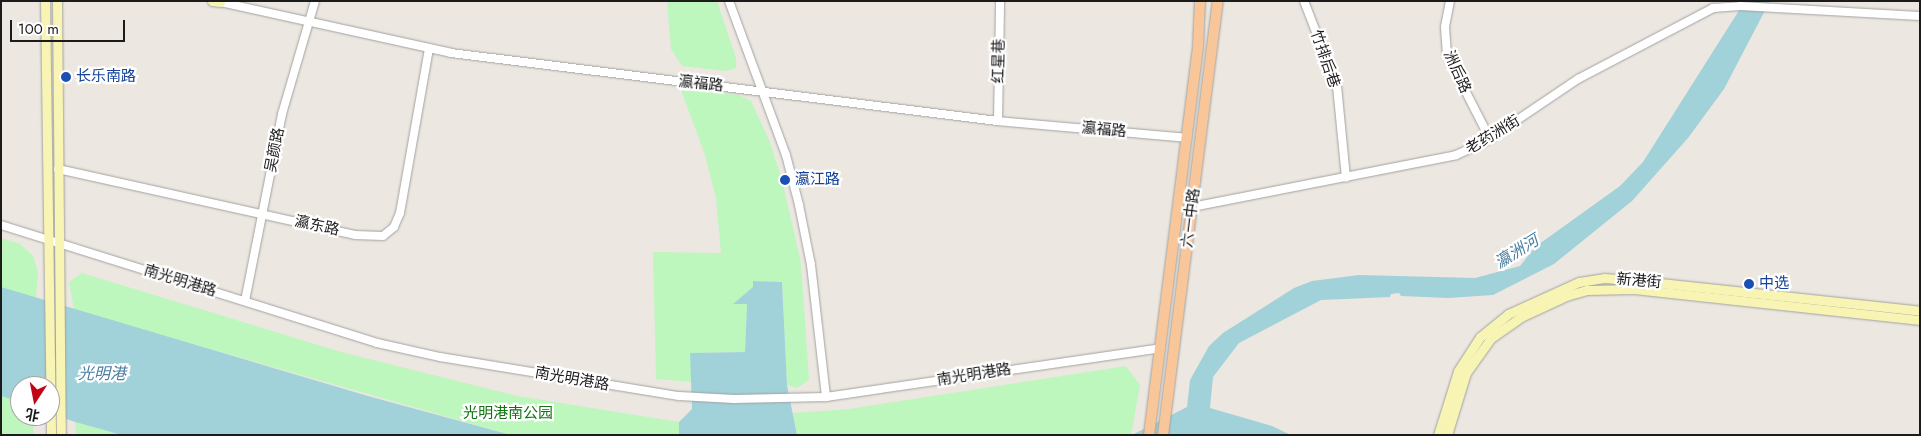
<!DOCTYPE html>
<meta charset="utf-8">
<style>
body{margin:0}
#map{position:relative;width:1921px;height:436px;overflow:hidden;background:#ece7e0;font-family:Jost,"Noto Sans SC",sans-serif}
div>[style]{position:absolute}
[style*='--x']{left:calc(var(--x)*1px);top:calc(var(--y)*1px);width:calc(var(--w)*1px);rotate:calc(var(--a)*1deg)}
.park>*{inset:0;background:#bdf7bd}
.water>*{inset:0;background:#a1d2da}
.roads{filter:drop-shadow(0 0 1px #a2a2a2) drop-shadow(0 0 1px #a2a2a2)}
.tertiary>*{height:8px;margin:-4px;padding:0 4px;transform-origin:4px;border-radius:4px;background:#fff}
.secondary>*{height:9px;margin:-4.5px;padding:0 4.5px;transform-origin:4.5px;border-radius:4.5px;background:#f7f4b4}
.primary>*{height:10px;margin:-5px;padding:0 5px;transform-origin:5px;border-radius:5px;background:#f9c699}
.dots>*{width:14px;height:14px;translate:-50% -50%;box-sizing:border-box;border:2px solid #fff;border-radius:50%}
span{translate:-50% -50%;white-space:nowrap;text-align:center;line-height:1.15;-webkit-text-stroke:4.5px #fff;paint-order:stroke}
.street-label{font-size:15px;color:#1b1b1b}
.transit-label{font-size:15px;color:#164399}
.left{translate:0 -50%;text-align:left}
.park-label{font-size:15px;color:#0f740e}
.water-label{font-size:16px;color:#487ca0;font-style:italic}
.frame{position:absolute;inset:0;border:2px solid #1b1b1b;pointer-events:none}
.north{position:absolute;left:10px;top:376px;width:50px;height:50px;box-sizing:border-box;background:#fff;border:1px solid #a4a4a4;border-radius:50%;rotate:191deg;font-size:14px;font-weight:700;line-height:20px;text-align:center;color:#1b1b1b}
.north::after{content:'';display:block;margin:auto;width:18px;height:22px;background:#c10517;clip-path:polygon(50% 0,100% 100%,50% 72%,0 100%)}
.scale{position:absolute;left:10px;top:20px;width:115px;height:22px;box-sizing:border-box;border:2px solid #1b1b1b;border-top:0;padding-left:6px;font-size:15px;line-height:18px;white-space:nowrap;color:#1b1b1b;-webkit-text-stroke:4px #fff;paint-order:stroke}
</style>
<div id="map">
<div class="park">
<i style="clip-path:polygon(667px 1px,717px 1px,736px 58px,736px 68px,726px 71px,682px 66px,671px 49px)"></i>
<i style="clip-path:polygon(681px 90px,739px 95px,751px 101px,770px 142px,782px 180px,801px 263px,809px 380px,797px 388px,787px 385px,782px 282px,753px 281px,753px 287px,734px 303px,747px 304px,745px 352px,691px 353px,691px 382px,656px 379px,653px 252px,721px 253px,716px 198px,705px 155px)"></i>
<i style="clip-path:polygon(1px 238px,20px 244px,33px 256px,38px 272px,36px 299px,1px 287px)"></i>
<i style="clip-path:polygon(82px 273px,341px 352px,517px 396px,679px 422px,679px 435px,511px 435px,74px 310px,69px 282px)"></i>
<i style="clip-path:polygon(1126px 366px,1140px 385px,1131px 435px,797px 435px,793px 413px,849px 409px)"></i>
<i style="clip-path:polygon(1px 396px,20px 402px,20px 416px,34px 416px,33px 435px,1px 435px)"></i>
<i style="clip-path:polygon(75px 422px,122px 435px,76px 435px)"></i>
</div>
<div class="water">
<i style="clip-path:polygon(1745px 1px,1770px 1px,1724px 89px,1688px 138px,1632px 201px,1554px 264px,1493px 295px,1448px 298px,1401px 296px,1399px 293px,1391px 294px,1390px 297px,1321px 300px,1239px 343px,1213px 377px,1210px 408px,1272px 426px,1291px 435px,1132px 435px,1187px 407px,1190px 380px,1209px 346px,1223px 333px,1294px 288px,1312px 281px,1359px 275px,1475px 278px,1520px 266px,1535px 247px,1620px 186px,1643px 162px)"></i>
<i style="clip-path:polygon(753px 281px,782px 282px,787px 385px,797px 435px,679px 435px,679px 422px,692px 409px,690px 353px,745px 352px,747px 304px,733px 304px,753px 287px)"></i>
<i style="clip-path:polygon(1px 287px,368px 396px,511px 435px,122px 435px,75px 422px,50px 413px,50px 386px,20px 386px,20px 402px,1px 396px)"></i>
</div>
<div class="roads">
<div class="tertiary">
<i style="--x:729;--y:1;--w:164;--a:69.7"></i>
<i style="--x:786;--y:155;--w:52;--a:75.4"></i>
<i style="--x:799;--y:205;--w:61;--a:78.7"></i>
<i style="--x:811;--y:265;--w:133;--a:83.5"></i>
<i style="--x:1304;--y:1;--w:91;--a:68.8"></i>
<i style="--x:1337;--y:86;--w:92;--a:84.4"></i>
<i style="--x:1450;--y:1;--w:26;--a:101"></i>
<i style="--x:1445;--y:27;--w:28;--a:86"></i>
<i style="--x:1447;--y:55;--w:94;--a:62.9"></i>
<i style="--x:220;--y:2;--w:237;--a:12.4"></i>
<i style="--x:451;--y:53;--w:551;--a:7.09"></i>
<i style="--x:998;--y:121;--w:190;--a:5.1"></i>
<i style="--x:998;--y:121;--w:120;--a:-89"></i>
<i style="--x:58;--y:169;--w:304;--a:12.5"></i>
<i style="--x:355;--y:235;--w:28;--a:2"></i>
<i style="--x:383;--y:236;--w:14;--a:-39"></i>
<i style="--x:394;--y:227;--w:15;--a:-67"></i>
<i style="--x:400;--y:213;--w:167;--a:-80"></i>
<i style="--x:1192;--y:207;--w:269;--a:-11.1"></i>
<i style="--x:1456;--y:155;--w:30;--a:-24"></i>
<i style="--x:1483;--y:143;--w:115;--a:-34"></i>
<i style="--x:1578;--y:79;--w:153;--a:-27.7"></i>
<i style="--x:1713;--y:8;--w:27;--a:-4"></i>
<i style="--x:1740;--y:6;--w:180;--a:3.2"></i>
<i style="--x:1;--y:225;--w:394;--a:17.4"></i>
<i style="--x:377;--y:343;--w:65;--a:12.5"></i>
<i style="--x:440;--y:357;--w:242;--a:9.3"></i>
<i style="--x:679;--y:396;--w:55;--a:3.1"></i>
<i style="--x:734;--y:399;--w:92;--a:-1.2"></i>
<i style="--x:826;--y:397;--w:338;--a:-8.3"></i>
<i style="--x:245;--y:301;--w:191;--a:-78.8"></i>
<i style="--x:282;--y:114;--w:118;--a:-73.7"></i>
</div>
<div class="secondary">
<i style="--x:45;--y:1;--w:434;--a:89.2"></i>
<i style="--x:57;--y:1;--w:434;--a:89.5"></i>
<i style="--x:212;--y:1;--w:8;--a:7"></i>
<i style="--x:1438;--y:435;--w:67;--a:-72.6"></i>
<i style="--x:1458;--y:371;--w:40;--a:-57.1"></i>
<i style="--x:1480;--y:337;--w:36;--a:-39"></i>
<i style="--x:1508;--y:314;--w:78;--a:-24.3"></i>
<i style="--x:1579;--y:282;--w:25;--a:-9"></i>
<i style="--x:1604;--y:278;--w:28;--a:4"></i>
<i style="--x:1632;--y:280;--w:290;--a:6.1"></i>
<i style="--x:1447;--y:435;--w:65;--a:-73"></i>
<i style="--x:1466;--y:373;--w:43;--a:-54.5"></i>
<i style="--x:1491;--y:338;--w:37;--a:-35"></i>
<i style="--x:1521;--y:317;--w:50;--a:-25"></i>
<i style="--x:1566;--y:296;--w:22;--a:-16"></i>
<i style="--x:1587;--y:290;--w:47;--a:-1.2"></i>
<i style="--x:1634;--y:289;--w:288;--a:6.2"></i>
</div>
<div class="primary">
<i style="--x:1149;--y:435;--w:391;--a:-82.8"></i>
<i style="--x:1198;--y:47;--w:46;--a:-87.5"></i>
<i style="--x:1163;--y:435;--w:437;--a:-82.8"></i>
</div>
</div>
<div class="dots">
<i style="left:66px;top:77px;background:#1a4fb4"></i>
<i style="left:785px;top:180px;background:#1a4fb4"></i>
<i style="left:1749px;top:284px;background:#1a4fb4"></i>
</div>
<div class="street-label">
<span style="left:1325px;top:59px;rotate:71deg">竹排后巷</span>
<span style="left:999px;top:61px;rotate:-89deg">红星巷</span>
<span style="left:1457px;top:72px;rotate:66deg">洲后路</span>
<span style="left:701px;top:84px;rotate:6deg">瀛福路</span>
<span style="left:1104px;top:130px;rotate:5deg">瀛福路</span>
<span style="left:1493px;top:135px;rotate:-31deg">老药洲街</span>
<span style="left:275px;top:150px;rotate:-79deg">吴颜路</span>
<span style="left:1191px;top:218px;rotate:-83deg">六一中路</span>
<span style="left:317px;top:226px;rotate:12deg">瀛东路</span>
<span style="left:180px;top:281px;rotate:17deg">南光明港路</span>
<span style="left:1639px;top:281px;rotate:5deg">新港街</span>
<span style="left:974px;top:375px;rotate:-9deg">南光明港路</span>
<span style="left:572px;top:379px;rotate:10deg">南光明港路</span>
</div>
<div class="transit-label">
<span class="left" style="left:76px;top:77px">长乐南路</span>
<span class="left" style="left:795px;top:180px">瀛江路</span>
<span class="left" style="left:1759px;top:284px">中选</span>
</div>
<div class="park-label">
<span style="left:508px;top:414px">光明港南公园</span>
</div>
<div class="water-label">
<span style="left:1517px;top:252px;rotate:-32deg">瀛洲河</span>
<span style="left:102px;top:374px">光明港</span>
</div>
<div class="frame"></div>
<div class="north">北</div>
<div class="scale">100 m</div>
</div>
